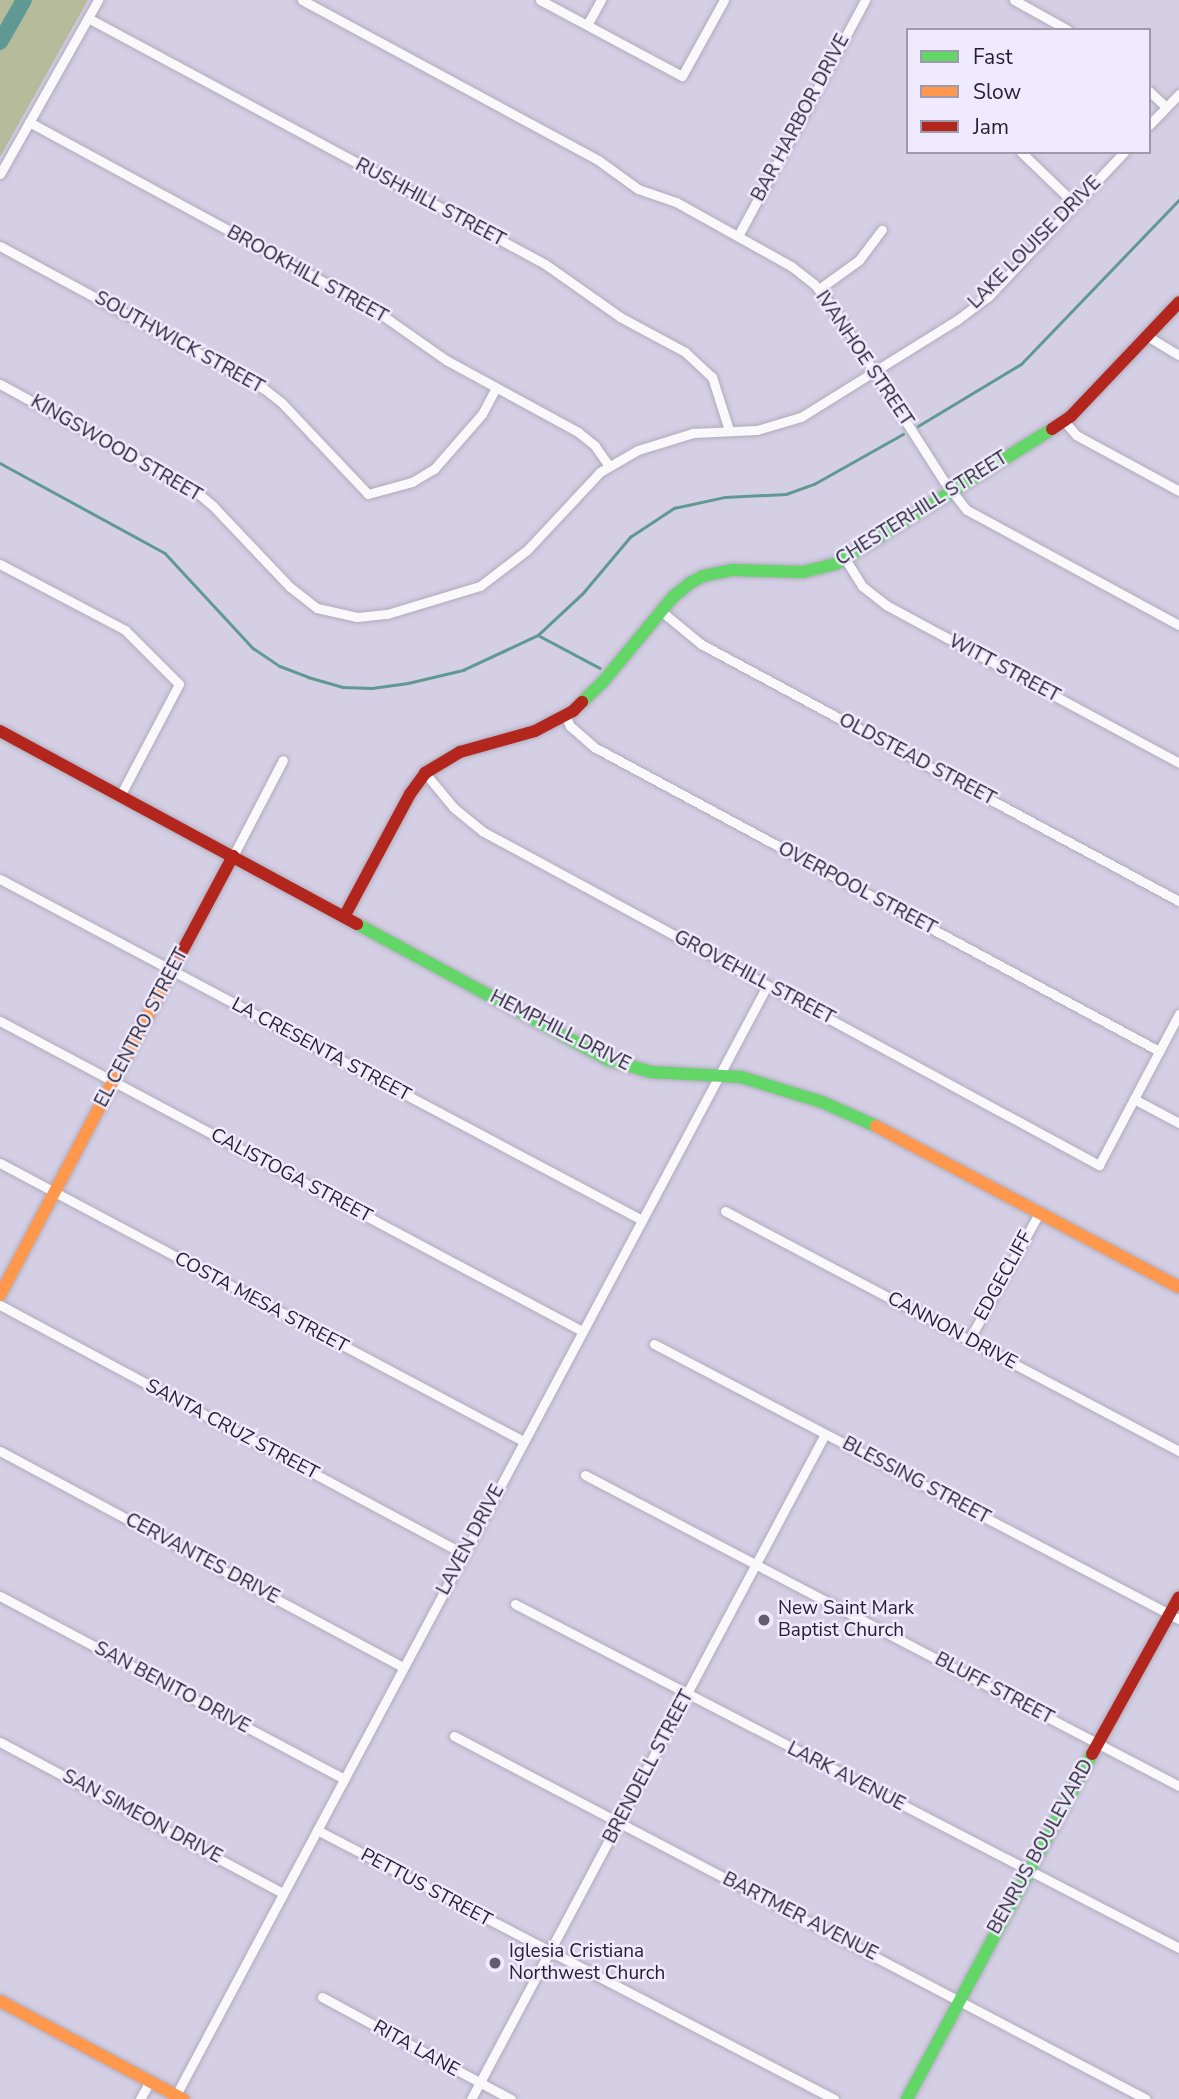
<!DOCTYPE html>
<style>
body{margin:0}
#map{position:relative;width:1179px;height:2099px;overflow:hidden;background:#d4cfe4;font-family:"Nunito Sans",sans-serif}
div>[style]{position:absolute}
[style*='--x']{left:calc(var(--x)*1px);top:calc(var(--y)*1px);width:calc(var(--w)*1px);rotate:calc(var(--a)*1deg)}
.green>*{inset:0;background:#b6bb9c}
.stream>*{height:2.5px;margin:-1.25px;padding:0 1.25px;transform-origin:1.25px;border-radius:1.25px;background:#609893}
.river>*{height:16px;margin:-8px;padding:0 8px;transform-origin:8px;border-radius:8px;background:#609893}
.roads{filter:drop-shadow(0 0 2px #afabbb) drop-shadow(0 0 2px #afabbb)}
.street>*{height:9px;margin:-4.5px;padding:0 4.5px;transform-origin:4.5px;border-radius:4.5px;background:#f9f8fb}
.fast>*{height:12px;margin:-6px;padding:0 6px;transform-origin:6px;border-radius:6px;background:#63d668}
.slow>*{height:12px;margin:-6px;padding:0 6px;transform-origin:6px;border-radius:6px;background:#ff974d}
.jam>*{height:12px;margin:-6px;padding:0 6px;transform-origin:6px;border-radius:6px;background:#b3261e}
.dots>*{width:19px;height:19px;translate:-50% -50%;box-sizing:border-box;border:4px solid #efeafe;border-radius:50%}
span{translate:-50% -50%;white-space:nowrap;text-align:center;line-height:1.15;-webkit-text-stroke:5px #efeafe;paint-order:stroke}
.street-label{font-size:19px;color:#252130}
.poi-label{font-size:19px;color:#252130}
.left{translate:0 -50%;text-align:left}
.legend{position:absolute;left:906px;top:28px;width:245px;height:126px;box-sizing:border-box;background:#efeafe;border:2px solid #9e9aac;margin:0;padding:9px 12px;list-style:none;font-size:21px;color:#252130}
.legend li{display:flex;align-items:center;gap:14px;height:35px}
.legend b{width:35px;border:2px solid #9e9aac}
</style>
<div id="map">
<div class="green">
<i style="clip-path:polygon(0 0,88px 0,0 157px)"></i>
</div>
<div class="stream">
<i style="--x:918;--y:426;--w:120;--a:-31"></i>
<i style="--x:1021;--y:364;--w:228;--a:-46.1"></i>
<i style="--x:0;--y:463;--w:188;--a:28.6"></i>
<i style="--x:165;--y:553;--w:129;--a:47.2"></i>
<i style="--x:253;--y:648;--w:32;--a:34"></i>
<i style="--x:280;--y:666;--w:30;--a:21"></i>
<i style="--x:308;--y:677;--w:35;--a:16"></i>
<i style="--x:342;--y:687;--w:30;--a:2"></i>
<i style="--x:372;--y:688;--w:36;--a:-8"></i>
<i style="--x:408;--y:683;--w:57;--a:-13.3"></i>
<i style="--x:463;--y:670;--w:83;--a:-25"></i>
<i style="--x:538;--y:635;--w:70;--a:28"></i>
<i style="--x:538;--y:635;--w:60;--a:-43"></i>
<i style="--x:582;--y:594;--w:75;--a:-49.9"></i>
<i style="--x:630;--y:537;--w:53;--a:-33.4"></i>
<i style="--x:674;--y:508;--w:52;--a:-12.2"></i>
<i style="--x:725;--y:497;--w:61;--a:-2.8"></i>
<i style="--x:786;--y:494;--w:30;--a:-20"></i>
<i style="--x:814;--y:484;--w:102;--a:-29.3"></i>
</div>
<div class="river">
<i style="--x:0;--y:42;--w:48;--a:-60.3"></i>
</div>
<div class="roads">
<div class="street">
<i style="--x:302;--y:0;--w:336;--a:28.4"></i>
<i style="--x:598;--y:160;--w:49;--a:35.9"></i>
<i style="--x:638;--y:189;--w:40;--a:18.9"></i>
<i style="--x:676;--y:202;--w:132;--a:29.1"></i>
<i style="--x:791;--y:266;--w:29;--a:38"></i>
<i style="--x:814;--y:284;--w:28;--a:51"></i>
<i style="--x:832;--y:306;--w:208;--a:57.4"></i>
<i style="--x:944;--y:481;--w:37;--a:52"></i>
<i style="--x:967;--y:510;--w:241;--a:28.5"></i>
<i style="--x:540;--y:0;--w:161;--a:28.2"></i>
<i style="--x:682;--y:76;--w:87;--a:-61.1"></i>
<i style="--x:1014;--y:0;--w:62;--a:29.1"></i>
<i style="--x:88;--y:18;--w:519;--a:28.29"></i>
<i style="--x:545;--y:264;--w:92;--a:35.2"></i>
<i style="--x:620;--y:317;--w:74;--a:28.3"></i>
<i style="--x:685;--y:352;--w:37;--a:43"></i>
<i style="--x:712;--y:377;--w:56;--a:72.2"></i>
<i style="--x:587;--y:25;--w:29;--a:-61"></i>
<i style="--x:1149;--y:91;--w:23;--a:43"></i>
<i style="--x:29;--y:122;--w:390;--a:28.5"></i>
<i style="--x:372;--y:308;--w:90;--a:35.1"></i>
<i style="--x:446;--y:360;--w:150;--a:28.6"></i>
<i style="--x:578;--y:432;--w:22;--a:39"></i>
<i style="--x:595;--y:446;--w:24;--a:55"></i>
<i style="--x:1149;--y:125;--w:43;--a:-45.9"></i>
<i style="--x:1021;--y:152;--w:75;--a:43.9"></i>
<i style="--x:0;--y:174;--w:200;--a:-60.6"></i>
<i style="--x:738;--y:236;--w:268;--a:-61.7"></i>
<i style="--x:0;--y:246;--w:299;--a:28.4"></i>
<i style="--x:263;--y:388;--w:24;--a:38"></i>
<i style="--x:282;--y:403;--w:125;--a:46.6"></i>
<i style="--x:368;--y:494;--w:46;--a:-15.3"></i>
<i style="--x:412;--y:482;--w:26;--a:-31"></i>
<i style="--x:434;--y:469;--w:73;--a:-48.9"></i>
<i style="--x:482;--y:414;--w:30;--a:-62"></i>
<i style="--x:819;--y:289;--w:49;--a:-35.9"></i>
<i style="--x:859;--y:260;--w:38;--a:-53"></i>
<i style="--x:1147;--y:336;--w:37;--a:31"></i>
<i style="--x:0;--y:384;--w:221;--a:28.7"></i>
<i style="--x:194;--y:490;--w:25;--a:40"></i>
<i style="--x:213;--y:506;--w:112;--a:46.5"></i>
<i style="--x:290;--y:587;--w:34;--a:38"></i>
<i style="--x:317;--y:608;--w:41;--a:12.7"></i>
<i style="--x:357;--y:617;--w:30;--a:-6"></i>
<i style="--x:387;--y:614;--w:97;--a:-16.8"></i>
<i style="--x:480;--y:586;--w:59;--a:-37.5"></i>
<i style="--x:527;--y:550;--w:107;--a:-46.9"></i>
<i style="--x:600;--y:472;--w:44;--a:-30.1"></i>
<i style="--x:638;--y:450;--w:58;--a:-17.2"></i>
<i style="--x:693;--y:433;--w:64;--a:-2.7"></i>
<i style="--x:757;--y:430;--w:46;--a:-16.5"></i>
<i style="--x:801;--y:417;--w:184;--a:-31.9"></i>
<i style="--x:957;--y:320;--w:39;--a:-37"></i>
<i style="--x:988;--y:297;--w:199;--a:-46.8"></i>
<i style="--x:1064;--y:421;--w:18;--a:49"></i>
<i style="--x:1076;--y:435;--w:117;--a:28.5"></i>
<i style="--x:844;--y:557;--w:34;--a:58"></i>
<i style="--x:862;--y:586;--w:31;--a:38"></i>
<i style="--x:886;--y:605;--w:333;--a:28.3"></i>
<i style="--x:0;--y:564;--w:141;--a:27.8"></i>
<i style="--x:125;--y:630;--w:76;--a:45"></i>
<i style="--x:179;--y:684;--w:127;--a:117.8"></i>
<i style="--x:661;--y:611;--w:52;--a:39.5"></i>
<i style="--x:701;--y:644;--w:543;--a:28.27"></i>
<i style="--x:565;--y:715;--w:12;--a:66"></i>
<i style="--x:570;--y:726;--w:32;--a:41"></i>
<i style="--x:594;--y:747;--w:642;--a:28.28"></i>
<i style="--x:425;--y:773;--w:45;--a:50.4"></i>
<i style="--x:454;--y:808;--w:36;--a:39"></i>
<i style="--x:482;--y:831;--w:702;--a:28.43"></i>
<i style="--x:1099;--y:1165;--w:171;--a:-62.1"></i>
<i style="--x:233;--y:856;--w:108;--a:-62.5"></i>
<i style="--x:0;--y:879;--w:727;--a:27.98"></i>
<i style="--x:0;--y:1021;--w:659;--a:28.04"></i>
<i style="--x:1134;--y:1099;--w:51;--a:28.1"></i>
<i style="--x:0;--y:1163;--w:592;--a:27.99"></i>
<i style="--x:725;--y:1211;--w:514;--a:27.86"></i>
<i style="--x:0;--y:1305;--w:527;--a:28.22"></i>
<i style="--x:969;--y:1340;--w:145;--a:-61.1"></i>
<i style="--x:654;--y:1344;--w:593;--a:27.65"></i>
<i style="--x:0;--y:1451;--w:457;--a:28.2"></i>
<i style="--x:585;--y:1475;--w:670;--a:27.64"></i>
<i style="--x:0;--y:1596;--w:390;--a:28"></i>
<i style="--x:515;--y:1604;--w:748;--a:27.39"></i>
<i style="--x:454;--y:1736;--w:781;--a:27.68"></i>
<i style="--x:0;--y:1742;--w:321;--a:28.1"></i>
<i style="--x:317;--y:1830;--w:583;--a:27.49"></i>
<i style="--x:322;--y:1997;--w:215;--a:28.4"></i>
<i style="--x:176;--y:2095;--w:1257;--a:-61.95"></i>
<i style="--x:140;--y:2099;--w:21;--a:-61"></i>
<i style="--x:471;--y:2099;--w:753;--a:-61.97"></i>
</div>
<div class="fast">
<i style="--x:582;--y:702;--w:28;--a:-44"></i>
<i style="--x:602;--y:683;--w:112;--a:-50.5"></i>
<i style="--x:673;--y:597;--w:22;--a:-39"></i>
<i style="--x:690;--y:583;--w:15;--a:-28"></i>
<i style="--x:703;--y:576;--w:30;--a:-12"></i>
<i style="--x:732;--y:570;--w:71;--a:1.6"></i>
<i style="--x:803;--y:572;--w:34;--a:-14"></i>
<i style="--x:836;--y:564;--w:255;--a:-32"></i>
<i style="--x:357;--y:924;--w:286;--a:28.4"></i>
<i style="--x:609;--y:1060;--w:44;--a:15.9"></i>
<i style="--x:651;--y:1072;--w:90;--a:3.2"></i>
<i style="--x:741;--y:1077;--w:85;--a:17.2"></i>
<i style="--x:822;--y:1102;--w:59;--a:24"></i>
<i style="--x:907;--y:2099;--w:391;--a:-61.8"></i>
</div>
<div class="slow">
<i style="--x:876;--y:1126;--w:343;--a:28"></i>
<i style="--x:0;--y:1295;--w:380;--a:-62.1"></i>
<i style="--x:0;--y:2001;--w:208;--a:28.2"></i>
</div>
<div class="jam">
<i style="--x:1052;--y:429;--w:23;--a:-34"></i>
<i style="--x:1071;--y:416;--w:157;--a:-46.5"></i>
<i style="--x:0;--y:731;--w:406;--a:28.4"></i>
<i style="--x:344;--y:917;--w:140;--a:-61.8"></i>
<i style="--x:410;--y:794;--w:26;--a:-54"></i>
<i style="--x:425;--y:773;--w:41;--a:-31"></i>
<i style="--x:460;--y:752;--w:78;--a:-15.6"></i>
<i style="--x:535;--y:731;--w:43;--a:-27.8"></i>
<i style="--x:573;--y:711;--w:13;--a:-45"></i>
<i style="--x:178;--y:959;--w:117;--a:-61.9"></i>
<i style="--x:1092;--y:1754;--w:179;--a:-61"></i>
</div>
</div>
<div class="dots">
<i style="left:764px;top:1620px;background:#625e6f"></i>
<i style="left:495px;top:1963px;background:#625e6f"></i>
</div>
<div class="street-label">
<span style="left:801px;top:118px;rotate:-62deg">BAR HARBOR DRIVE</span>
<span style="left:430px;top:203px;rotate:28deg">RUSHHILL STREET</span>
<span style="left:1035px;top:243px;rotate:-45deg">LAKE LOUISE DRIVE</span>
<span style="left:307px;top:275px;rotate:29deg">BROOKHILL STREET</span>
<span style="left:179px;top:343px;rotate:29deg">SOUTHWICK STREET</span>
<span style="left:864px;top:359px;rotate:56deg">IVANHOE STREET</span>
<span style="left:116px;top:449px;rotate:30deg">KINGSWOOD STREET</span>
<span style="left:922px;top:509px;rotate:-32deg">CHESTERHILL STREET</span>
<span style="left:1004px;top:669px;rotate:28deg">WITT STREET</span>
<span style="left:917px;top:760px;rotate:28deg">OLDSTEAD STREET</span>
<span style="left:857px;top:889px;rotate:28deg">OVERPOOL STREET</span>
<span style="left:754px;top:978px;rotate:28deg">GROVEHILL STREET</span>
<span style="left:142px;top:1028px;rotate:-62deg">EL CENTRO STREET</span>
<span style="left:560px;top:1031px;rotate:27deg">HEMPHILL DRIVE</span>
<span style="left:321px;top:1050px;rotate:28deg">LA CRESENTA STREET</span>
<span style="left:291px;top:1176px;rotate:28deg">CALISTOGA STREET</span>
<span style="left:1004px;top:1276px;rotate:-61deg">EDGECLIFF</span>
<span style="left:261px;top:1303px;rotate:28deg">COSTA MESA STREET</span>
<span style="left:952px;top:1331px;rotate:28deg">CANNON DRIVE</span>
<span style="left:232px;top:1430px;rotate:28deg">SANTA CRUZ STREET</span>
<span style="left:916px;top:1481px;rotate:28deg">BLESSING STREET</span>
<span style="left:471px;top:1540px;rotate:-62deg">LAVEN DRIVE</span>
<span style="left:202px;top:1559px;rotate:28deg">CERVANTES DRIVE</span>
<span style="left:172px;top:1688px;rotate:28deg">SAN BENITO DRIVE</span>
<span style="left:994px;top:1689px;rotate:28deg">BLUFF STREET</span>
<span style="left:649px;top:1767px;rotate:-62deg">BRENDELL STREET</span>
<span style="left:846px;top:1777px;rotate:27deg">LARK AVENUE</span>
<span style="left:142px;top:1817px;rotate:28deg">SAN SIMEON DRIVE</span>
<span style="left:1041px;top:1847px;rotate:-61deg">BENRUS BOULEVARD</span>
<span style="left:426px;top:1888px;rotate:28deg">PETTUS STREET</span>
<span style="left:800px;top:1917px;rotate:27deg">BARTMER AVENUE</span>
<span style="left:416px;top:2049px;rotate:29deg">RITA LANE</span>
</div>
<div class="poi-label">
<span class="left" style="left:778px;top:1620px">New Saint Mark<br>Baptist Church</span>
<span class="left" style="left:509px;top:1963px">Iglesia Cristiana<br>Northwest Church</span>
</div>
<ul class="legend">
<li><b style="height:9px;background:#63d668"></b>Fast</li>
<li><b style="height:9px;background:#ff974d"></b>Slow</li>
<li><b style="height:9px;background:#b3261e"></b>Jam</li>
</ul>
</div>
